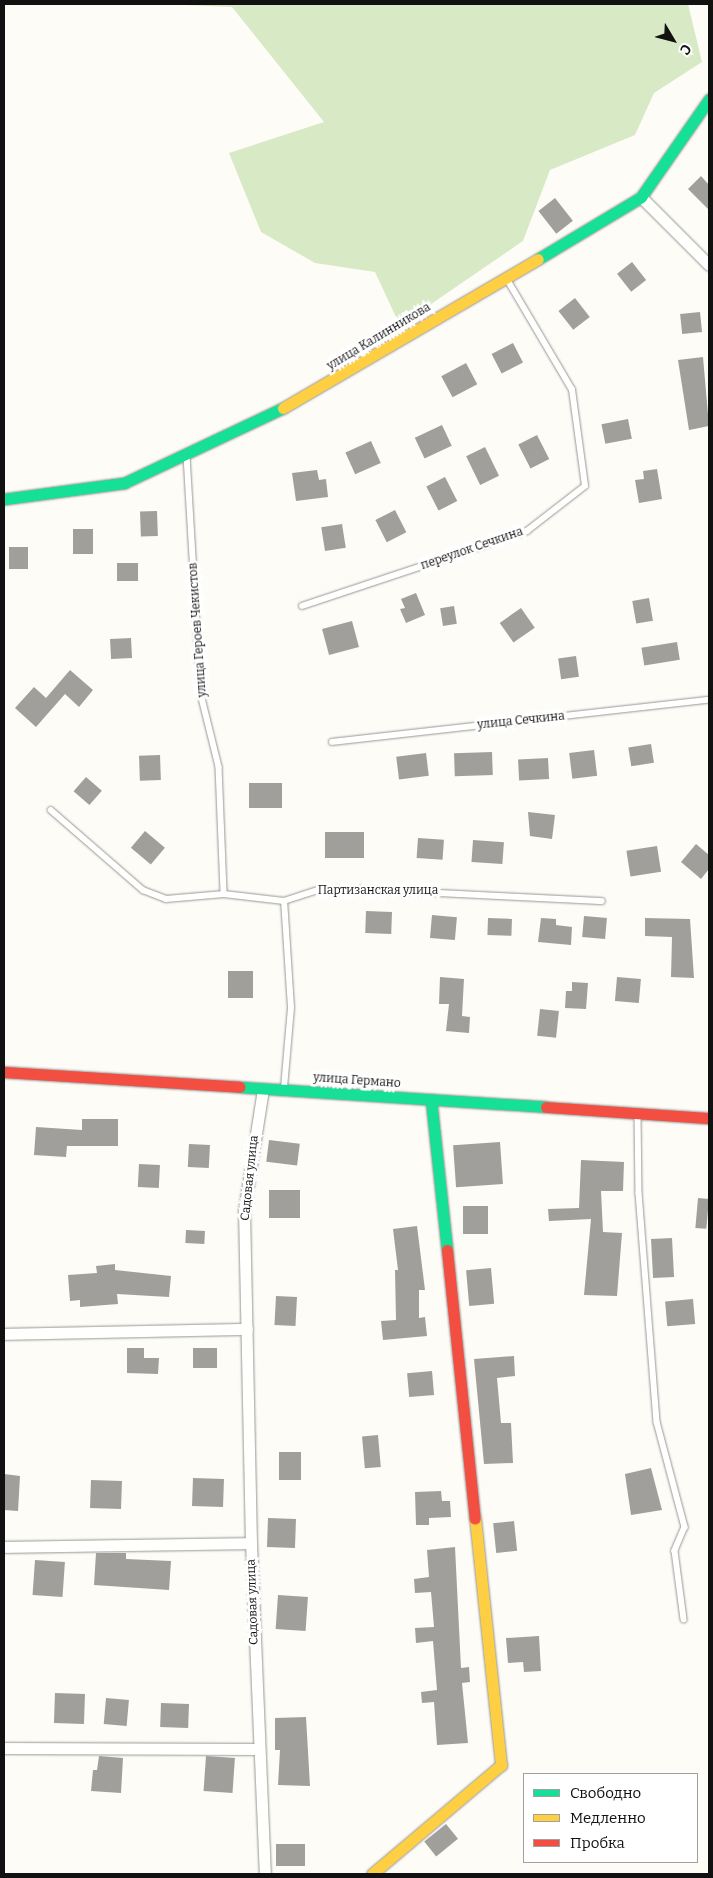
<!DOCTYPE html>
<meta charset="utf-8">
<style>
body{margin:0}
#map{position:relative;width:713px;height:1878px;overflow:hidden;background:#fdfcf7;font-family:Bitter,serif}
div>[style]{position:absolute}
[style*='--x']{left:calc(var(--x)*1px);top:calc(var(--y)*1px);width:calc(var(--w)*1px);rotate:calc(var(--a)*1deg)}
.forest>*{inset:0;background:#d8eac5}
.building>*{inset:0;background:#a19f9c;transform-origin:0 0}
.roads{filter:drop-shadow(0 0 1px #979795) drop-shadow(0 0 1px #979795)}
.lane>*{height:5.5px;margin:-2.75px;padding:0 2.75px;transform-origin:2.75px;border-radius:2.75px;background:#fffffe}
.street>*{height:11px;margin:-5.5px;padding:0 5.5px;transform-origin:5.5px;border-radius:5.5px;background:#fffffe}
.fast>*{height:11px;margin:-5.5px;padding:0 5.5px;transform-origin:5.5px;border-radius:5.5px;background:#16e098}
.slow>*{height:11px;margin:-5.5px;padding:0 5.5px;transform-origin:5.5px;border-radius:5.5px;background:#ffcf43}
.jam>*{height:11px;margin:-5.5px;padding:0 5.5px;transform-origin:5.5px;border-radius:5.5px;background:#f24e42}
span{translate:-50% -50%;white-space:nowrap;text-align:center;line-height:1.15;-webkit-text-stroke:5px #fff;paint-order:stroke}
.street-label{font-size:12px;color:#111}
.frame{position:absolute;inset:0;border:5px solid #111;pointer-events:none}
.legend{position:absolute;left:523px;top:1773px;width:175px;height:90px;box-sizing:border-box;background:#fff;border:1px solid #a0a0a0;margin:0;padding:6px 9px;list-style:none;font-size:15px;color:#111}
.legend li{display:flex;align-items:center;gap:10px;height:25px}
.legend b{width:25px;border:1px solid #a0a0a0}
.north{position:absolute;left:648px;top:15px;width:50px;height:50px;-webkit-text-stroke:4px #fff;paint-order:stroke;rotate:127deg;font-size:14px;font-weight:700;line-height:20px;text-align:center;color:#111}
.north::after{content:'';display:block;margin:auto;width:18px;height:22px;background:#111;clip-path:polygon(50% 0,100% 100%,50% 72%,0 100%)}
</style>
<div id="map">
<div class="forest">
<i style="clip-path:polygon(159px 4px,688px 4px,702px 62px,654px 93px,635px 135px,550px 170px,523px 241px,434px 302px,402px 330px,375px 272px,315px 263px,261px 232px,229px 153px,324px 122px,232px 7px)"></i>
</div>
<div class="building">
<i style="clip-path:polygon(701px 176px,709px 185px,709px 210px,688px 189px)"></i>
<i style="left:555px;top:198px;width:29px;height:21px;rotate:52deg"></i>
<i style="left:632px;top:262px;width:23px;height:19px;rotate:52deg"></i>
<i style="left:575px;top:298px;width:24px;height:21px;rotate:52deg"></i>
<i style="left:700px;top:312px;width:20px;height:20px;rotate:84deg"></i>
<i style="left:513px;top:343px;width:22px;height:24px;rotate:63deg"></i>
<i style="clip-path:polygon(703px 357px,709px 426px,689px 430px,678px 360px)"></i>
<i style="left:466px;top:363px;width:24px;height:28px;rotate:62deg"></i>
<i style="left:628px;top:419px;width:20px;height:27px;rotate:79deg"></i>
<i style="left:442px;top:425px;width:23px;height:30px;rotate:65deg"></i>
<i style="left:537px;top:435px;width:27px;height:21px;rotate:63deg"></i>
<i style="left:371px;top:441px;width:24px;height:28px;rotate:66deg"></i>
<i style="left:485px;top:447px;width:32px;height:21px;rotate:64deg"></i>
<i style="clip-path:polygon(657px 469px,662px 499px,639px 503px,635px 480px,644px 479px,643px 471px)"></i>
<i style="clip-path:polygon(317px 470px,319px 480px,326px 479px,328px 497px,296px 501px,292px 473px)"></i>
<i style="left:445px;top:477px;width:27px;height:21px;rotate:63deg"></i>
<i style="left:395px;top:510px;width:25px;height:22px;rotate:63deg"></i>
<i style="left:157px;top:511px;width:25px;height:17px;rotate:88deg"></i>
<i style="left:342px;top:524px;width:24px;height:21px;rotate:81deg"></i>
<i style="left:73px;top:529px;width:20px;height:25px"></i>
<i style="left:9px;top:547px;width:19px;height:22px"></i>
<i style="left:117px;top:563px;width:21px;height:18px"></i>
<i style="clip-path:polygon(416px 593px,425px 615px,406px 623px,400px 609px,405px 608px,401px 599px)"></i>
<i style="left:649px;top:598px;width:23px;height:17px;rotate:80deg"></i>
<i style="left:454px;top:606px;width:18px;height:14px;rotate:81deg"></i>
<i style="left:521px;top:608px;width:24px;height:26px;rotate:55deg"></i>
<i style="left:352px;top:621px;width:27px;height:31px;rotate:75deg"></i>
<i style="left:131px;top:638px;width:20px;height:21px;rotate:87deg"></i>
<i style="left:677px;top:642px;width:18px;height:36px;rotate:81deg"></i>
<i style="left:576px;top:656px;width:21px;height:18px;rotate:82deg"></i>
<i style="clip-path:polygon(70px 670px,93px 690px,79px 707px,65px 694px,36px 727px,15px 708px,34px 687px,46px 698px)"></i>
<i style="left:651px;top:744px;width:19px;height:23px;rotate:81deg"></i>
<i style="left:594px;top:750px;width:26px;height:25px;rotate:83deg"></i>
<i style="left:492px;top:752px;width:23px;height:38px;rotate:88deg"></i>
<i style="left:426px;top:753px;width:23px;height:30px;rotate:83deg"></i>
<i style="left:160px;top:755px;width:25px;height:21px;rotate:88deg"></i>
<i style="left:548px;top:758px;width:21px;height:30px;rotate:87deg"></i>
<i style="left:86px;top:777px;width:21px;height:19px;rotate:41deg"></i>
<i style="left:249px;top:783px;width:33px;height:25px"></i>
<i style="clip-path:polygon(528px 812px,555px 815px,552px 839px,530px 836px)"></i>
<i style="left:145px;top:831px;width:26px;height:22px;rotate:40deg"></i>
<i style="left:325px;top:832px;width:39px;height:26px"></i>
<i style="left:418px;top:838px;width:26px;height:20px;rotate:4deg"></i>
<i style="left:473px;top:840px;width:31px;height:22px;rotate:4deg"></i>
<i style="clip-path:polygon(696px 844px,709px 855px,709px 869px,701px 879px,681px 862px)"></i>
<i style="left:657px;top:846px;width:26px;height:31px;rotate:81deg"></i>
<i style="left:366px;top:911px;width:26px;height:22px;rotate:2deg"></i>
<i style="left:432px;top:915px;width:25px;height:23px;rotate:5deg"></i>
<i style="left:584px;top:916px;width:23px;height:21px;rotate:5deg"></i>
<i style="left:488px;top:918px;width:24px;height:17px;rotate:2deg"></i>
<i style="clip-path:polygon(541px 918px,556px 919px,556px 925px,572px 927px,571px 945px,538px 942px)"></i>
<i style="clip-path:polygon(645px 918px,690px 919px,694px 978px,671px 977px,672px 937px,645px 936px)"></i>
<i style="left:228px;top:971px;width:25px;height:27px"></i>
<i style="clip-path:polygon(440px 977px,464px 979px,462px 1016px,470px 1017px,469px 1033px,446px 1031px,449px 1004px,439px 1004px)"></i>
<i style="left:617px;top:977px;width:24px;height:24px;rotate:5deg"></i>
<i style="clip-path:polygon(572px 982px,588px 983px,586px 1009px,565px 1008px,566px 991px,572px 991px)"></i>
<i style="left:540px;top:1009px;width:19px;height:27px;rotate:6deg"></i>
<i style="clip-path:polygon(82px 1119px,118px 1119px,118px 1146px,67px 1146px,66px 1157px,34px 1155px,36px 1127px,82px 1130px)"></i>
<i style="left:269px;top:1140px;width:31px;height:22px;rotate:7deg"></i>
<i style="left:500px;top:1142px;width:42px;height:47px;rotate:86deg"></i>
<i style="left:189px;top:1144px;width:21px;height:23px;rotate:3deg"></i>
<i style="clip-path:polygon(581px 1160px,624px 1162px,623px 1191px,601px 1191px,603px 1232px,622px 1233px,617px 1296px,584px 1295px,591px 1219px,549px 1221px,548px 1209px,579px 1208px)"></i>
<i style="left:139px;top:1164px;width:21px;height:23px;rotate:3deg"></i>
<i style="left:269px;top:1190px;width:31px;height:28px"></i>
<i style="left:698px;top:1198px;width:11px;height:30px;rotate:5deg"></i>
<i style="left:488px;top:1206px;width:28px;height:25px;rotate:90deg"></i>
<i style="clip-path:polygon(417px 1226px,425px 1290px,419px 1290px,419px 1318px,425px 1317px,427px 1336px,383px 1340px,381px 1321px,396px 1320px,395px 1270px,398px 1270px,393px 1229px)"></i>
<i style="left:186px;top:1230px;width:19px;height:13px;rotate:3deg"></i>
<i style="left:672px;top:1238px;width:39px;height:21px;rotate:87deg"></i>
<i style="clip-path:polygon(115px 1264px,115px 1270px,171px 1276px,169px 1297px,117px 1294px,118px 1304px,80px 1307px,80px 1300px,70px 1301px,68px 1275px,97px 1273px,96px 1266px)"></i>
<i style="left:491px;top:1268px;width:36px;height:25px;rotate:85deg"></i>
<i style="left:276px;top:1296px;width:21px;height:29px;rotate:3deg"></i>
<i style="left:693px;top:1299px;width:25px;height:28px;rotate:85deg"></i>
<i style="clip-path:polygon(127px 1348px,144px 1348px,144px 1358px,159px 1358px,158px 1374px,127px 1373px)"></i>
<i style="left:193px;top:1348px;width:24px;height:20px"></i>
<i style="clip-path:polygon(514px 1356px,515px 1376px,497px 1378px,501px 1423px,511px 1423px,513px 1463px,484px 1464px,474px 1359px)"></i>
<i style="left:432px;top:1371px;width:24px;height:25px;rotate:85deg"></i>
<i style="left:378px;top:1435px;width:32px;height:16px;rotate:85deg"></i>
<i style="left:279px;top:1452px;width:22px;height:28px"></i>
<i style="clip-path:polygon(651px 1468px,662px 1510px,631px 1515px,625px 1474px)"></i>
<i style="clip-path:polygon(4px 1474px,20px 1476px,18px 1511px,4px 1510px)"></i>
<i style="left:193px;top:1478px;width:31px;height:28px;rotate:2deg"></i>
<i style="left:91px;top:1480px;width:31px;height:28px;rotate:2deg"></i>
<i style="clip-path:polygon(441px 1491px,442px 1501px,450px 1501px,451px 1517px,429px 1518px,429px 1525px,416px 1525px,415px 1492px)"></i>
<i style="left:268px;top:1518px;width:28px;height:29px;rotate:2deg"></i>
<i style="left:514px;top:1521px;width:30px;height:21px;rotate:84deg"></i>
<i style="clip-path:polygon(455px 1547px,461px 1668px,469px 1667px,470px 1682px,462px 1683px,468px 1743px,437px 1745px,434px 1702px,422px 1703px,421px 1692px,437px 1690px,433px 1641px,416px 1643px,415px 1628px,434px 1627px,431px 1592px,415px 1593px,414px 1579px,429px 1577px,427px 1550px)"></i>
<i style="clip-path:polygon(96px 1553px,126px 1553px,126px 1559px,171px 1561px,169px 1590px,94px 1585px)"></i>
<i style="left:35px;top:1560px;width:30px;height:35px;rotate:4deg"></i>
<i style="left:278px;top:1595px;width:30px;height:34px;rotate:4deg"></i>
<i style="clip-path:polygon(539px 1636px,541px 1671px,524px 1672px,523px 1662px,508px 1663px,506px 1638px)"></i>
<i style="left:55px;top:1693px;width:30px;height:30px;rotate:2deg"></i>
<i style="left:106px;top:1698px;width:23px;height:26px;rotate:5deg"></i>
<i style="left:161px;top:1703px;width:28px;height:24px;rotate:2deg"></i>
<i style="clip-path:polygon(306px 1717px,310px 1786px,278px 1785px,280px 1750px,275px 1750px,275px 1718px)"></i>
<i style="clip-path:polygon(99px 1756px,123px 1758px,121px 1793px,91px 1791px,93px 1770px,97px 1770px)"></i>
<i style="left:206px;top:1756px;width:29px;height:35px;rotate:4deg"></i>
<i style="left:446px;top:1824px;width:19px;height:28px;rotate:51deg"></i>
<i style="left:276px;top:1844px;width:29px;height:22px"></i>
</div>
<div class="roads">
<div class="lane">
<i style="--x:187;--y:456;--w:238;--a:86.6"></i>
<i style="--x:201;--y:694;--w:75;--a:76.1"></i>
<i style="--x:219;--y:767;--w:127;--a:87.7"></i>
<i style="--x:302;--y:606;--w:237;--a:-18.4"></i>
<i style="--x:527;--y:531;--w:73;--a:-37.8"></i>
<i style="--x:585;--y:486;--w:97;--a:-97.7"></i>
<i style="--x:572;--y:390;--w:130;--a:-120.5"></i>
<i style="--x:332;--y:742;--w:379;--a:-6.4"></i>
<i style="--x:51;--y:810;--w:122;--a:41"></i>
<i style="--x:143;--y:890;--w:25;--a:21"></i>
<i style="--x:166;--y:899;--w:58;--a:-4.9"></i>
<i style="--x:224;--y:894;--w:60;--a:6.7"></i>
<i style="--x:284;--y:1088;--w:80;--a:-85"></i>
<i style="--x:291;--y:1008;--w:107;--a:-93.7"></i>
<i style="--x:284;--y:901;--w:38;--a:-18"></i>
<i style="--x:320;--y:889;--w:36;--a:0"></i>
<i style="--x:356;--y:889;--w:246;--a:2.8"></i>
<i style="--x:638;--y:1114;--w:79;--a:89.3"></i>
<i style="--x:639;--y:1193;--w:230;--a:85.5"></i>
<i style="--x:657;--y:1422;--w:109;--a:75.1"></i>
<i style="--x:685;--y:1527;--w:26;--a:113"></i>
<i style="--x:675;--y:1551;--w:69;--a:82.5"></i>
</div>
<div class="street">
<i style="--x:641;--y:197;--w:96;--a:45"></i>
<i style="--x:263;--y:1089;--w:122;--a:98.9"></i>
<i style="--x:244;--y:1210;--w:333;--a:88.8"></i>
<i style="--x:251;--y:1543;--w:331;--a:87.6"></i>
<i style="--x:4;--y:1334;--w:243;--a:-1.2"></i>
<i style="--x:4;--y:1547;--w:247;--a:-0.9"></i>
<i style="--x:4;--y:1748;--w:254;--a:0.2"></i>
</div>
<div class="fast">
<i style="--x:538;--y:259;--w:120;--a:-31"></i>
<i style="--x:641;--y:197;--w:119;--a:-55.2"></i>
<i style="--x:4;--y:499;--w:121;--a:-7.6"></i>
<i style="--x:124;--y:483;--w:176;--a:-25.3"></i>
<i style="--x:240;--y:1087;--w:307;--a:3.7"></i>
<i style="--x:431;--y:1100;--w:151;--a:83.9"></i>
</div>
<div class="slow">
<i style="--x:283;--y:408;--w:295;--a:-30.3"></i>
<i style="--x:372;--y:1874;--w:169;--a:-40.2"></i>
<i style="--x:501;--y:1765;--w:247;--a:-96"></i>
</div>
<div class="jam">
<i style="--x:4;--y:1072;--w:236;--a:3.6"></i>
<i style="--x:546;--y:1107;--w:163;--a:3.9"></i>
<i style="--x:447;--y:1250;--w:270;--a:84.1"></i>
</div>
</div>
<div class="street-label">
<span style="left:379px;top:337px;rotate:-31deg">улица Калинникова</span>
<span style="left:472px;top:549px;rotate:-19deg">переулок Сечкина</span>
<span style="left:198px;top:630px;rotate:-94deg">улица Героев Чекистов</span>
<span style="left:521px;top:721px;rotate:-6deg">улица Сечкина</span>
<span style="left:378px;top:891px">Партизанская улица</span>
<span style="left:357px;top:1081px;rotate:4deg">улица Германо</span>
<span style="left:250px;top:1178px;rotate:-84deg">Садовая улица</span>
<span style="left:253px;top:1602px;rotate:-92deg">Садовая улица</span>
</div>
<div class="frame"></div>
<ul class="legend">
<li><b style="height:6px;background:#16e098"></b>Свободно</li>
<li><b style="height:6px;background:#ffcf43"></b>Медленно</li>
<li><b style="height:6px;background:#f24e42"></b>Пробка</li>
</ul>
<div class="north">С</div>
</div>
